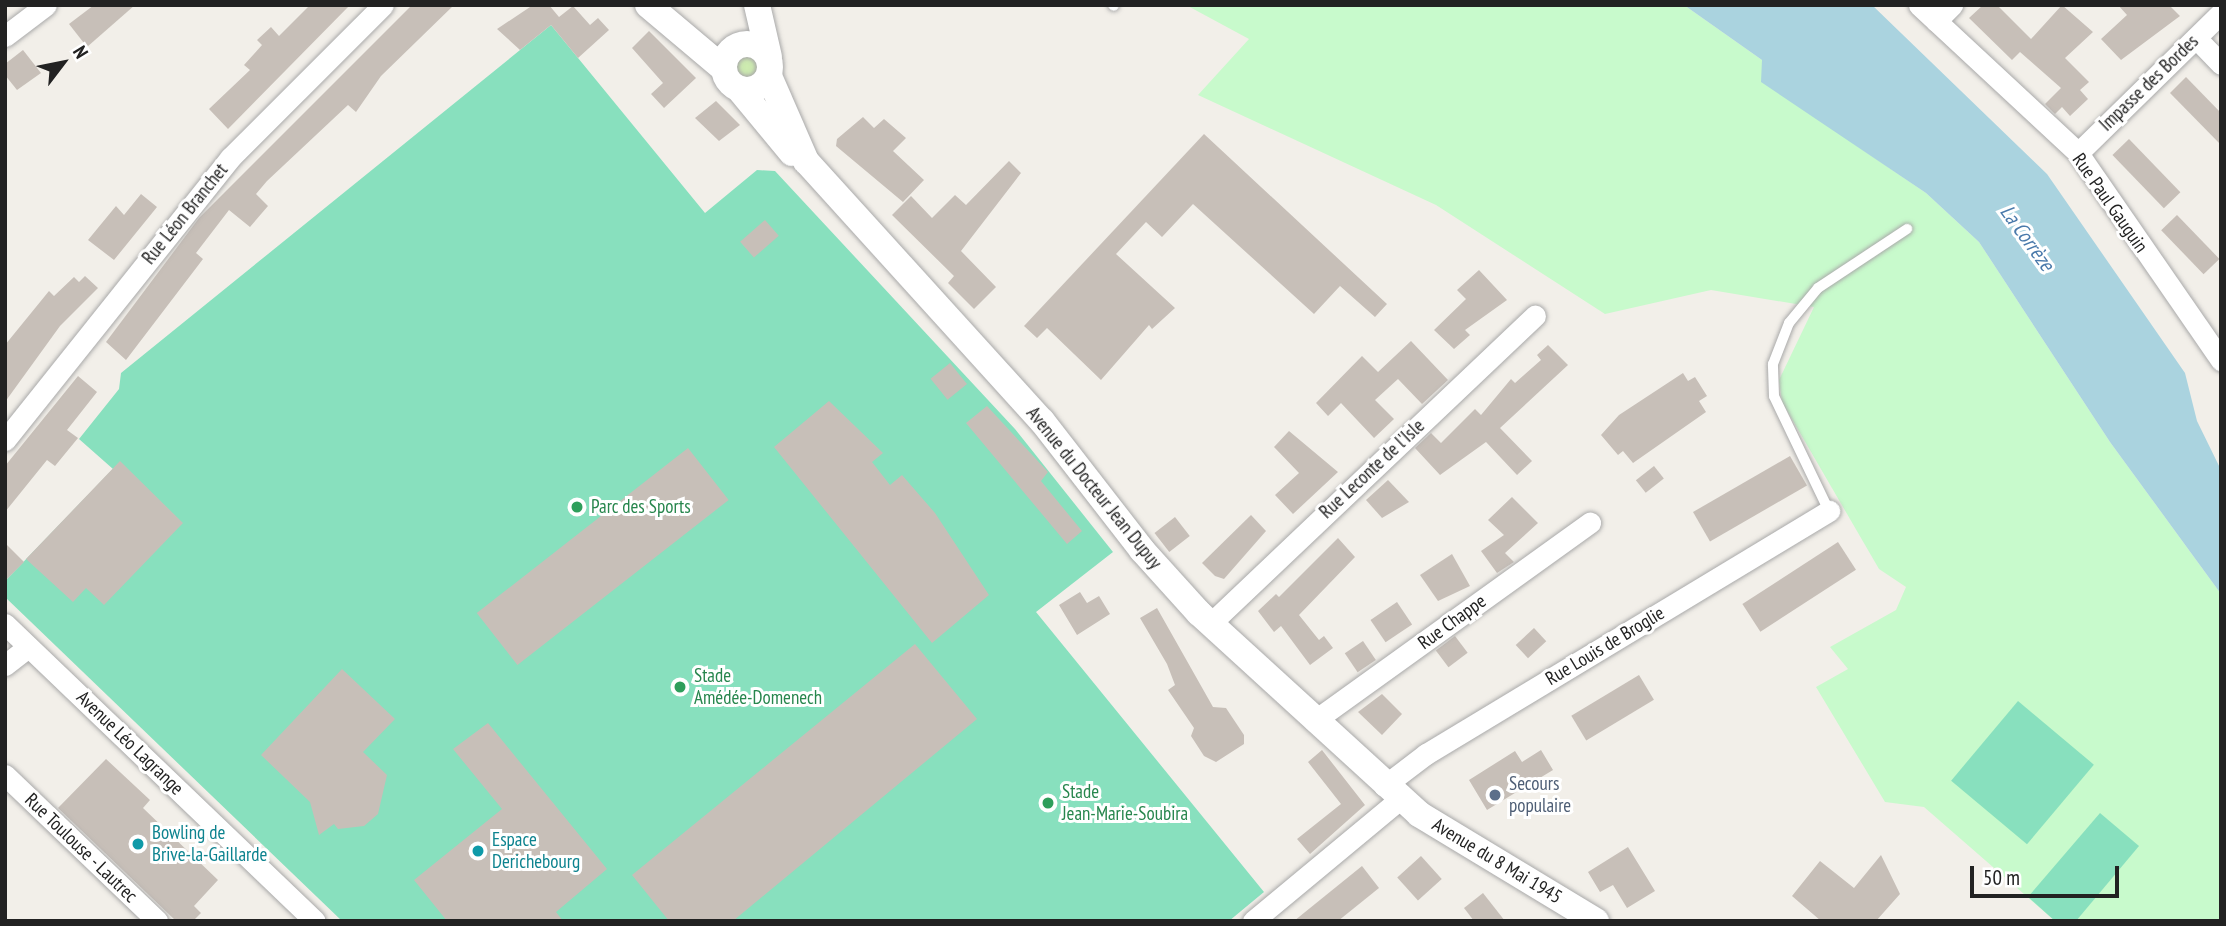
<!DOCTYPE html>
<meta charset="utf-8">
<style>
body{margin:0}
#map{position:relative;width:2226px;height:926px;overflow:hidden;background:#f2efe9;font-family:"PT Sans Narrow",sans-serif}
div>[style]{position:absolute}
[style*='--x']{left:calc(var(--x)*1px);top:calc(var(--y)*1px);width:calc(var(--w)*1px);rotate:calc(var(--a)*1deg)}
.grass>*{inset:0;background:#cdebb0}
.round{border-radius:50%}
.park>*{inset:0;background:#c8facc}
.pitch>*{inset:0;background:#88e0be;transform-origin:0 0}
.water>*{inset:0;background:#aad3df}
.building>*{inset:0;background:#c7bfb8;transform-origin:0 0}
.roads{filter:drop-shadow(0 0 2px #a9a9a9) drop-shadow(0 0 2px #a9a9a9)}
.service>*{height:10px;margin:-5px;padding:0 5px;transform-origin:5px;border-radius:5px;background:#fff}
.minor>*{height:21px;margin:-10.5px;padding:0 10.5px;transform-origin:10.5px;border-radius:10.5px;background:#fff}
.tertiary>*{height:26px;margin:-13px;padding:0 13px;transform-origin:13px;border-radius:13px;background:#fff}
.tertiary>.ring{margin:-13px;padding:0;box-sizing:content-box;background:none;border:26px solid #fff;border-radius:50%}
.dots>*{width:19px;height:19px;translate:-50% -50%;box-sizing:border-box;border:4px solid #fff;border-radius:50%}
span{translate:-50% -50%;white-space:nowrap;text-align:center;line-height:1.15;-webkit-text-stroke:6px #fff;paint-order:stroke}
.street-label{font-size:19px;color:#222}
.leisure-label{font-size:19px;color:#27864d}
.left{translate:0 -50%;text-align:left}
.service-label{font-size:19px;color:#4e5e75}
.culture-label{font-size:19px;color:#0d838f}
.water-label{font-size:21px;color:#4a7aab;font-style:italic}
.frame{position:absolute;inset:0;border:7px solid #222;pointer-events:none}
.north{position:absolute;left:28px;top:28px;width:70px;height:70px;-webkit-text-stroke:5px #fff;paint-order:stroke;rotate:58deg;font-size:19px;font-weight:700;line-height:28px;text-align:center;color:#222}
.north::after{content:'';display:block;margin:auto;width:24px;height:32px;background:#222;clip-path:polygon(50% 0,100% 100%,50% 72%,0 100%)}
.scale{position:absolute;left:1970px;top:866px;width:149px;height:32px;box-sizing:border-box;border:4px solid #222;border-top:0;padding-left:9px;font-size:21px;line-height:24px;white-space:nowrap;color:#222;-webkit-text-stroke:5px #fff;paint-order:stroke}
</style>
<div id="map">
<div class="grass">
<i class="round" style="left:735px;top:54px;width:26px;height:26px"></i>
</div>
<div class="park">
<i style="clip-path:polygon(1186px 5px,1684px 5px,1762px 60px,1854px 144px,1926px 193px,1979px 242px,2110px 442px,2221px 594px,2221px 921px,2055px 921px,1924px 807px,1885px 802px,1816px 687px,1848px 669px,1830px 647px,1896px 610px,1906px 587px,1879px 569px,1782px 402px,1779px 380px,1814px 307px,1711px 290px,1605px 314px,1436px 205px,1198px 95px,1249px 39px)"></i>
</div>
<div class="pitch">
<i style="clip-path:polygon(551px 25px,705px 213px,757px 170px,775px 171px,1015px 429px,1113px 552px,1036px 612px,1264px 892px,1229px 921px,342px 921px,5px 597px,5px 581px,113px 469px,79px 439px,119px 389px,121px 373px)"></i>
<i style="left:2018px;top:701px;width:99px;height:104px;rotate:40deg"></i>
<i style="clip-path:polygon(2100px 813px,2139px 846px,2076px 921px,2055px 921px,2028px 897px)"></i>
</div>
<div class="water">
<i style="clip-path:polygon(1684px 5px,1872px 5px,2047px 174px,2185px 373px,2197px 421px,2221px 470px,2221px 594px,2110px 442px,1979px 242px,1926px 193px,1761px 82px,1762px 60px)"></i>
</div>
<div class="building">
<i style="clip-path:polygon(94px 5px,135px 5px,87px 47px,69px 24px)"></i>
<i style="clip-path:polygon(310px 5px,350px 5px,228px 129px,209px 109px,250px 70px,244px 65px,262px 45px,257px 40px,271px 27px,279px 36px)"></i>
<i style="clip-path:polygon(412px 5px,454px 5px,381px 76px,356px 112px,348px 105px,267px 181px,256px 194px,268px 206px,250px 227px,229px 210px,196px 253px,203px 259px,126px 360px,106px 342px,199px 218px)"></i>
<i style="clip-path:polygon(533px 5px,549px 5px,559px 17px,573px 6px,590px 25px,598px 18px,609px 30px,578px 58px,551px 25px,520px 50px,497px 29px)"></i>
<i style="clip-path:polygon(1983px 5px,1997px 5px,2031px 39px,2062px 5px,2093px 32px,2065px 58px,2089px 82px,2080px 90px,2088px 99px,2070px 116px,2062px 107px,2055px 114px,2045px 104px,2061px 88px,2020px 52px,2012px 60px,1969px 18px)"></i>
<i style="clip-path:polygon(2118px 5px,2169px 5px,2180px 16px,2121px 60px,2101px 39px,2127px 15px)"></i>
<i style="clip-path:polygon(649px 31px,696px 78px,664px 108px,651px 94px,663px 83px,632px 48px)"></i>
<i style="clip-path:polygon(23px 50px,41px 73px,17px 90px,5px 75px,5px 64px)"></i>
<i style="clip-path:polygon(2186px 77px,2221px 113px,2221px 145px,2170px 93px)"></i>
<i style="clip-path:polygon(716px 101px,740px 125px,719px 141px,695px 118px)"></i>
<i style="clip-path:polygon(863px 117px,874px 128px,884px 119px,906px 138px,893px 151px,924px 180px,903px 202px,836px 146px,837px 139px)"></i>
<i style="clip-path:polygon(1204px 134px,1387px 304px,1375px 317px,1340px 286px,1314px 314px,1193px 204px,1162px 237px,1146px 222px,1116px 254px,1175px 308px,1152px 329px,1149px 325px,1101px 380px,1047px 328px,1037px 338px,1024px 326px)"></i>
<i style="left:2129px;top:139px;width:74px;height:23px;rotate:46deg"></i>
<i style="clip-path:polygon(1009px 161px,1021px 173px,961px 251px,996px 287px,974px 309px,948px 283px,954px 276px,892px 215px,911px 196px,932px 218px,955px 195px,966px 205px)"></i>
<i style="clip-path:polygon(141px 194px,157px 207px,114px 260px,88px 240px,116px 206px,124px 215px)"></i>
<i style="left:2177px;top:215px;width:61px;height:22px;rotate:46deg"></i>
<i style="left:765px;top:220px;width:21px;height:33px;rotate:49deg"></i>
<i style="clip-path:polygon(1479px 270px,1507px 300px,1465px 330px,1470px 335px,1454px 349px,1434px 330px,1466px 299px,1457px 290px)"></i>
<i style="clip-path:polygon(85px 276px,98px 288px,60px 326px,5px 402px,5px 345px,49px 291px,54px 296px,74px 277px,79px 282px)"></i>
<i style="clip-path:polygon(1411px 341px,1448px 380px,1422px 404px,1398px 379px,1375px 400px,1394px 419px,1374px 438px,1341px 403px,1328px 416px,1316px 403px,1362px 356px,1378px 372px)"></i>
<i style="clip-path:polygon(1548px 345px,1568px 365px,1500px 428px,1532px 461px,1517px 475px,1486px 442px,1440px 475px,1415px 448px,1431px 433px,1441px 443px,1475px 409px,1481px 415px,1511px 379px,1515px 383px,1541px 360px,1537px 355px)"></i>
<i style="left:950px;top:363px;width:27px;height:25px;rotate:51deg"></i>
<i style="clip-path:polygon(1683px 373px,1688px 381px,1695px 377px,1707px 396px,1699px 401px,1706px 412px,1633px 463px,1623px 451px,1618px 455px,1601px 435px,1619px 415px)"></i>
<i style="clip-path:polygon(78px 376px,97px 392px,67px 430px,78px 438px,55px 466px,47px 460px,5px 512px,5px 466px)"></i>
<i style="clip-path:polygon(829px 401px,883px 453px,872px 462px,890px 485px,902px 475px,935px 513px,989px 595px,932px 643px,774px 447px)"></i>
<i style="clip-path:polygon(987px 406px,1048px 472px,1041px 481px,1082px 531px,1067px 544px,966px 423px)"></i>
<i style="clip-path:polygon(1289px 431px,1338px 472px,1293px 514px,1275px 495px,1299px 473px,1274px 447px)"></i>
<i style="left:688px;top:448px;width:66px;height:268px;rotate:52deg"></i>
<i style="left:1790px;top:456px;width:34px;height:112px;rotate:60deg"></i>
<i style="clip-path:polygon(120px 461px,183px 523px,104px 605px,86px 588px,73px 602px,26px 559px)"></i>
<i style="left:1654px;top:466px;width:16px;height:23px;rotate:52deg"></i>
<i style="clip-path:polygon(1388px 480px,1409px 502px,1382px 518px,1366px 500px)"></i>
<i style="clip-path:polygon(1512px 497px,1538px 523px,1505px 553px,1514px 562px,1497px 573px,1481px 551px,1504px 535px,1488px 520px)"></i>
<i style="clip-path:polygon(1251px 515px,1266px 531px,1224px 579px,1215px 576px,1202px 563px)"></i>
<i style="left:1175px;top:517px;width:24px;height:26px;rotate:52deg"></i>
<i style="clip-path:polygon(1338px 538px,1355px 557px,1299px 615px,1319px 640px,1324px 636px,1333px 648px,1310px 665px,1281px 626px,1274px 632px,1258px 611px,1276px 594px,1279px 597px)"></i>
<i style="left:1838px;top:542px;width:33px;height:114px;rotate:57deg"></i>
<i style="clip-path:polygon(5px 543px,24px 562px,5px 581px)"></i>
<i style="clip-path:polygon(1452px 554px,1470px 586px,1438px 601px,1420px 575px)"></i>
<i style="clip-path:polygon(1080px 592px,1087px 603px,1099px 596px,1110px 614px,1077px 635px,1059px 605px)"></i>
<i style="left:1397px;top:602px;width:27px;height:32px;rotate:56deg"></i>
<i style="clip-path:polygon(1157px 608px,1213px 707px,1226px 708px,1244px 735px,1244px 744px,1216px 762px,1204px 756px,1191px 736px,1194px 728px,1168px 690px,1175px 685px,1167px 664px,1140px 618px)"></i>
<i style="left:1534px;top:628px;width:18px;height:25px;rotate:47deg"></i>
<i style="left:1455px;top:636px;width:21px;height:24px;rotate:53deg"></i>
<i style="left:1363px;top:641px;width:23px;height:22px;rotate:56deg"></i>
<i style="clip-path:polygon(915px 644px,977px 719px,733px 921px,669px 921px,632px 875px)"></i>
<i style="clip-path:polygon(342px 669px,395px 719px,363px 752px,387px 775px,378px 814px,364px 826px,338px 829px,334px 824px,319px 835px,310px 802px,261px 755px)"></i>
<i style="left:1639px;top:675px;width:29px;height:79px;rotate:59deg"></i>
<i style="clip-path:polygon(1382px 694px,1402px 714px,1382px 735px,1358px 712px)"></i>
<i style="clip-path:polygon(488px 723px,607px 869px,556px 912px,563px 921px,447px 921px,414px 880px,502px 809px,453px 749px)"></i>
<i style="clip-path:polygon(1322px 750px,1365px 805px,1310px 854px,1297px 839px,1341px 804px,1308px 762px)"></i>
<i style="clip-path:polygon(1541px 750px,1553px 770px,1487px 810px,1469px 780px,1515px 751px,1522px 762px)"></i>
<i style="clip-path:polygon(106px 759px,150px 800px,143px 808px,218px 880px,194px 906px,201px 913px,193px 921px,176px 921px,58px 808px)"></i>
<i style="clip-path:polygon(1628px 847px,1655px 891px,1627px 908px,1613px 885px,1600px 892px,1588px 872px)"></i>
<i style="clip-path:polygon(1881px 855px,1900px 894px,1876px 921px,1821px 921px,1792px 896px,1820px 861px,1854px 888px)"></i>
<i style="left:1421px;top:856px;width:31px;height:32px;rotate:48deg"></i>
<i style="clip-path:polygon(1362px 866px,1379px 888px,1338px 921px,1294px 921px)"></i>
<i style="clip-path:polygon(1483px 893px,1505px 921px,1474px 921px,1464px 908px)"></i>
</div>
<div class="roads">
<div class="service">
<i style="--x:1113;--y:5;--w:1;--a:45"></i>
<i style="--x:1829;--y:511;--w:127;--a:-115.6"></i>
<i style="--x:1774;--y:396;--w:32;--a:-92"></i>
<i style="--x:1773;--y:364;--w:44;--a:-68.7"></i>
<i style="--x:1789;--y:323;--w:45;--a:-50.4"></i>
<i style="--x:1818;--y:288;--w:107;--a:-33.5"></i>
</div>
<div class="minor">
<i style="--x:1919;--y:5;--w:217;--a:42.9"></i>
<i style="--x:2078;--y:153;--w:252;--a:55.4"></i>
<i style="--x:1936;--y:21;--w:23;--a:-45"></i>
<i style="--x:5;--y:36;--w:51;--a:-37.1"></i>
<i style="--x:2196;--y:38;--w:36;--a:46"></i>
<i style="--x:2078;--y:153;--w:200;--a:-44.4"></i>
<i style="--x:5;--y:440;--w:361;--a:-51.4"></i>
<i style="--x:230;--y:158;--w:216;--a:-45"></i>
<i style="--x:5;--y:624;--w:429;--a:43.8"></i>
<i style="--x:1210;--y:624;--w:448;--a:-43.5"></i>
<i style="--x:5;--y:665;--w:29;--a:-38"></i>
<i style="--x:1314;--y:721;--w:340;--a:-35.7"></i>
<i style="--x:5;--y:775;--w:211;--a:43.8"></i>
<i style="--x:1384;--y:786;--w:53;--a:-37.3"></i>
<i style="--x:1426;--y:754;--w:471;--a:-31.1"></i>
<i style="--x:1253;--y:921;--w:191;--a:-39.7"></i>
</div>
<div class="tertiary">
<i style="--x:648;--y:5;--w:99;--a:40.1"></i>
<i style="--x:757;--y:5;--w:53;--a:77"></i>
<i class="ring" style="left:724px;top:44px;width:20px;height:20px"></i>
<i style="--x:769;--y:76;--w:93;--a:66.5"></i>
<i style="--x:806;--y:161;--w:351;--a:47.8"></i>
<i style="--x:1042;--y:421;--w:163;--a:52.2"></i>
<i style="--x:1142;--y:550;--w:85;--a:47.9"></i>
<i style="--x:1199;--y:613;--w:298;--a:42.4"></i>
<i style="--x:1419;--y:814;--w:207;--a:31.2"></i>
<i style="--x:739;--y:89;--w:83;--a:50.4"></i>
</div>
</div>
<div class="dots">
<i style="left:577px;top:507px;background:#2e9e5b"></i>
<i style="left:680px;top:687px;background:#2e9e5b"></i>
<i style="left:1495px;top:795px;background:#5c6f8a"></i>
<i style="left:1048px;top:803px;background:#2e9e5b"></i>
<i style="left:138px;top:844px;background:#0f9aa8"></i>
<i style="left:478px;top:851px;background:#0f9aa8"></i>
</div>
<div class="street-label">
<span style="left:2149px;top:83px;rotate:-44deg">Impasse des Bordes</span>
<span style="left:2110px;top:203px;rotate:55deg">Rue Paul Gauguin</span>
<span style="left:185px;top:214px;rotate:-51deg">Rue Léon Branchet</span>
<span style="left:1372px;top:469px;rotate:-43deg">Rue Leconte de l'Isle</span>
<span style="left:1094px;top:488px;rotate:51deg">Avenue du Docteur Jean Dupuy</span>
<span style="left:1452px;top:622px;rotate:-36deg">Rue Chappe</span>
<span style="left:1605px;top:646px;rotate:-31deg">Rue Louis de Broglie</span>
<span style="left:130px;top:743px;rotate:44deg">Avenue Léo Lagrange</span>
<span style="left:81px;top:848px;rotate:44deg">Rue Toulouse - Lautrec</span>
<span style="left:1497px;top:861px;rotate:31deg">Avenue du 8 Mai 1945</span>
</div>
<div class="leisure-label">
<span class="left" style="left:591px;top:507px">Parc des Sports</span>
<span class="left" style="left:694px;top:687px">Stade<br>Amédée-Domenech</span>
<span class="left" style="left:1062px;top:803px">Stade<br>Jean-Marie-Soubira</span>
</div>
<div class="service-label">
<span class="left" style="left:1509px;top:795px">Secours<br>populaire</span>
</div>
<div class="culture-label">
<span class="left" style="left:152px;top:844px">Bowling de<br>Brive-la-Gaillarde</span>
<span class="left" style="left:492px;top:851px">Espace<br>Derichebourg</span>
</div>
<div class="water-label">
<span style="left:2027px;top:238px;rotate:54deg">La Corrèze</span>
</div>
<div class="frame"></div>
<div class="north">N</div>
<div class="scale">50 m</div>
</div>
